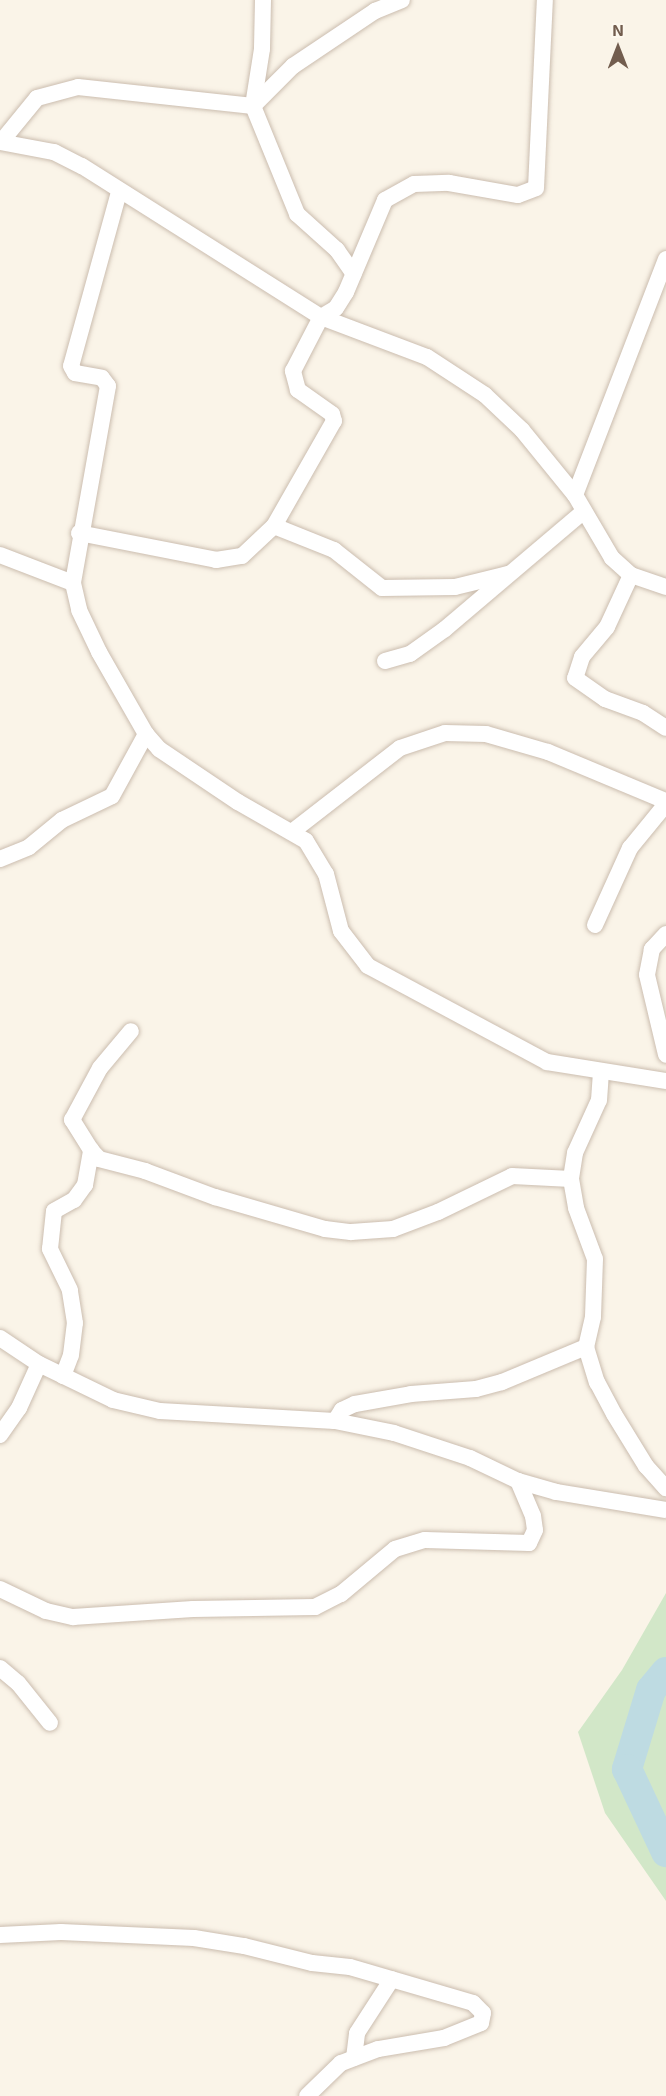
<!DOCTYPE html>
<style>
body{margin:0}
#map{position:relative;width:666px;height:2096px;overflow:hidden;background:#faf4e8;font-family:"Exo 2",sans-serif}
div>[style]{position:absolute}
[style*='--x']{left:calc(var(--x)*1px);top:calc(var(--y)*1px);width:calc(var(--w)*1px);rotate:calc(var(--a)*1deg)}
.green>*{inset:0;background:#d2e7c8}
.river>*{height:30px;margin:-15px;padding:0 15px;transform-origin:15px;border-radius:15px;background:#bedbe2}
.roads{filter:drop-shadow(0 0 2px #cbbdaf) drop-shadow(0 0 2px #cbbdaf)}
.minor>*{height:16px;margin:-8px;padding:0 8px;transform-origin:8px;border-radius:8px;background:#fff}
span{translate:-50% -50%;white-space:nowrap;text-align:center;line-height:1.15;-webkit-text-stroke:4.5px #fdf8ee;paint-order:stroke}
.north{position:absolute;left:588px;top:18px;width:60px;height:60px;-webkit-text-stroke:4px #fdf8ee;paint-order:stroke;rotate:0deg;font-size:16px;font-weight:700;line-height:24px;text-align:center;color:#725d4e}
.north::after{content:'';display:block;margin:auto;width:21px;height:27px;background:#725d4e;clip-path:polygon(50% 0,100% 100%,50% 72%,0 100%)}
</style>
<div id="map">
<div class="green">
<i style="clip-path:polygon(666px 1593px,666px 1901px,605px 1813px,578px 1732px,622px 1670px)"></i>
</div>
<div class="river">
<i style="--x:666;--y:1672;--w:23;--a:130"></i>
<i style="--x:651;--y:1690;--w:83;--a:106.9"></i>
<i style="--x:627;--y:1769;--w:92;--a:64.8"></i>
</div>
<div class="roads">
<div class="minor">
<i style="--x:263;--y:0;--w:49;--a:91.2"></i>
<i style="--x:262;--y:49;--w:58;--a:99"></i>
<i style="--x:253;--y:106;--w:117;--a:67.8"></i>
<i style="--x:297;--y:214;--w:54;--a:42"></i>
<i style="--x:337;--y:250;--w:29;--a:55"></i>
<i style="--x:0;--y:142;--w:55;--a:10.5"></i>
<i style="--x:54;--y:152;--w:31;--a:27"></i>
<i style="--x:82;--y:166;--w:283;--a:32.3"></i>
<i style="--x:321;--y:317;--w:113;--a:20.7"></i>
<i style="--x:427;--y:357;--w:69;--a:33.2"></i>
<i style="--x:485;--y:395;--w:51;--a:43.4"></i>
<i style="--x:522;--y:430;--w:84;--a:50.8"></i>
<i style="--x:575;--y:495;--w:73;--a:59.6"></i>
<i style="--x:612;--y:558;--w:25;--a:42"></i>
<i style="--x:631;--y:575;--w:37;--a:19"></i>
<i style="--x:1;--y:142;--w:57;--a:-50.7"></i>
<i style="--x:37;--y:98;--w:42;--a:-15"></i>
<i style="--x:78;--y:87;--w:176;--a:6.2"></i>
<i style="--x:253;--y:106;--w:57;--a:-45"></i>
<i style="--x:293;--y:66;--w:99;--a:-33.9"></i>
<i style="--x:375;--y:11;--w:29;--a:-22"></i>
<i style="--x:119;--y:192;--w:180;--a:105.4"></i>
<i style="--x:71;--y:366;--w:8;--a:60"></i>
<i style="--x:75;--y:373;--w:27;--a:10"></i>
<i style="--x:102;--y:378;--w:10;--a:53"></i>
<i style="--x:108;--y:386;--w:200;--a:100.1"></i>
<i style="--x:73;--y:583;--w:28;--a:77"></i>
<i style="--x:79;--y:610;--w:47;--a:64.5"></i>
<i style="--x:99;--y:652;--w:95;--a:60.2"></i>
<i style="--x:146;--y:734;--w:20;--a:49"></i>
<i style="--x:159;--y:749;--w:95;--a:33.9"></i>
<i style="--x:238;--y:802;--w:78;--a:29.8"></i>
<i style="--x:306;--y:841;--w:39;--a:59"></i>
<i style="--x:326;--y:874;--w:59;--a:75.3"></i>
<i style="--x:341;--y:931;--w:44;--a:52.4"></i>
<i style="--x:368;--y:966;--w:203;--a:28.2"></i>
<i style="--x:547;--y:1062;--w:121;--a:9.1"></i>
<i style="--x:575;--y:495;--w:253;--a:-68.9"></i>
<i style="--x:274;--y:526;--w:65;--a:21.8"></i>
<i style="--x:334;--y:550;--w:61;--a:38.4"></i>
<i style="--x:382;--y:588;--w:73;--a:-0.8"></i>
<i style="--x:455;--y:587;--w:55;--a:-13.8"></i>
<i style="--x:79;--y:533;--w:140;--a:11.1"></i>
<i style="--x:216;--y:560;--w:26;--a:-9"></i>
<i style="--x:242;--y:556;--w:44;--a:-43.2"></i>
<i style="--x:274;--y:526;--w:121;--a:-60.3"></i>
<i style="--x:334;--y:421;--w:7;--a:-106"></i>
<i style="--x:332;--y:414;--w:42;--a:-144.8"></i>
<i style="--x:298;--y:390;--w:20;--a:-105"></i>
<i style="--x:293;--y:371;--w:61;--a:-62.6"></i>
<i style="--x:321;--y:317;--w:17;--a:-31"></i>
<i style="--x:336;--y:308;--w:19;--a:-58"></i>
<i style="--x:346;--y:292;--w:100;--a:-67"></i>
<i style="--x:385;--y:200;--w:33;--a:-29"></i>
<i style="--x:414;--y:184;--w:35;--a:-2"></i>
<i style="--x:449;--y:183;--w:70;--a:9.9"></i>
<i style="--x:518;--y:195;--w:19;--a:-21"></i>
<i style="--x:536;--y:188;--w:188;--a:-87.3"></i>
<i style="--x:0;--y:555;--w:78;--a:21"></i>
<i style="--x:631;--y:575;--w:57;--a:114.8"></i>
<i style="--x:607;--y:627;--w:39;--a:130"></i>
<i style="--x:582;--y:657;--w:22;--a:108"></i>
<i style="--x:575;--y:678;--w:37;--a:35"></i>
<i style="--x:605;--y:699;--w:40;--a:20.2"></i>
<i style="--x:643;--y:713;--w:27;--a:33"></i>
<i style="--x:385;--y:661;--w:26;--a:-16"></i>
<i style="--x:410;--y:654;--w:43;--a:-35.5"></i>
<i style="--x:445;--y:629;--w:181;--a:-40.3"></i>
<i style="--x:293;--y:831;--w:135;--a:-37.8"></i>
<i style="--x:400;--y:748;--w:47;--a:-18.4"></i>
<i style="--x:445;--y:733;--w:41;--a:1.4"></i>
<i style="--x:486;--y:734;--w:65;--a:16.2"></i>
<i style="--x:548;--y:752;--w:128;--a:22.6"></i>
<i style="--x:0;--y:859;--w:31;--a:-22"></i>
<i style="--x:29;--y:847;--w:43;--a:-39.3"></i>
<i style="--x:62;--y:820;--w:55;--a:-25.6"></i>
<i style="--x:112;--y:796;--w:71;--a:-61.3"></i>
<i style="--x:595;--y:925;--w:85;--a:-65.6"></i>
<i style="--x:630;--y:848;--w:57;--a:-50.7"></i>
<i style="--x:666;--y:934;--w:21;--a:133"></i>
<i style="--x:652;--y:949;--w:26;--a:101"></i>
<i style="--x:647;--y:975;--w:82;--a:76.6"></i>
<i style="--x:601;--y:1072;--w:28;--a:94"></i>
<i style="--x:599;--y:1100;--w:58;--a:114.4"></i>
<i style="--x:575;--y:1153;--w:26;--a:99"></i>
<i style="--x:571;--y:1179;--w:29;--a:80"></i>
<i style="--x:576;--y:1208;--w:54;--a:69.6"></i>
<i style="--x:595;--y:1259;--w:58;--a:92"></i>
<i style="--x:593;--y:1317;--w:31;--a:103"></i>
<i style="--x:586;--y:1347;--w:37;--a:73"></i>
<i style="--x:597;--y:1382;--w:36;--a:62"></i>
<i style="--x:614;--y:1414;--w:61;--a:58.4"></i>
<i style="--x:646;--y:1466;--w:30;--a:48"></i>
<i style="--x:91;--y:1150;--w:12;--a:48"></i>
<i style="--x:99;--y:1159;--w:48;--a:14.6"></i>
<i style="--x:145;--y:1171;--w:75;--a:20.4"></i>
<i style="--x:215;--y:1197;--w:115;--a:16.2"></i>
<i style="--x:325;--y:1229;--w:26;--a:7"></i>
<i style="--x:351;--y:1232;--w:42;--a:-4.1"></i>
<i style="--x:393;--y:1229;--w:48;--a:-20.7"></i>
<i style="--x:438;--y:1212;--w:82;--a:-25.9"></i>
<i style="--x:512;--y:1176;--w:59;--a:2.9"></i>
<i style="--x:0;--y:1338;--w:47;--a:33.7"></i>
<i style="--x:39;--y:1364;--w:82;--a:25.9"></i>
<i style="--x:113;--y:1400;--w:48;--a:13.2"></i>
<i style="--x:160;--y:1411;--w:175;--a:3.3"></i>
<i style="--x:335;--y:1421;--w:60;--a:11.5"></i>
<i style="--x:394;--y:1433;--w:80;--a:18.2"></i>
<i style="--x:470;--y:1458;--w:53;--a:25.6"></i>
<i style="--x:518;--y:1481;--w:40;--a:16"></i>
<i style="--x:556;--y:1492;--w:111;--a:9.3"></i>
<i style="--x:63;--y:1376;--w:22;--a:-69"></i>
<i style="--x:71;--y:1355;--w:32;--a:-83"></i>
<i style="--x:75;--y:1323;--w:33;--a:-99"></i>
<i style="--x:70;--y:1290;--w:46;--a:-116"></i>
<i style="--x:50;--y:1249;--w:38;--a:-84"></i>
<i style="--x:54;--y:1211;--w:23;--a:-29"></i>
<i style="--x:74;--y:1200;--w:19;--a:-54"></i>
<i style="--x:85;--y:1185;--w:36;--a:-80"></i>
<i style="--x:91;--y:1150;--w:36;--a:-122"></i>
<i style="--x:72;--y:1120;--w:59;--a:-61.7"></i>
<i style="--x:100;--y:1068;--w:48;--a:-50"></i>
<i style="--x:335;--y:1421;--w:13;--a:-58"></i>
<i style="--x:342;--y:1410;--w:14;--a:-25"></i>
<i style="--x:355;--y:1404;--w:57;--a:-10.1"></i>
<i style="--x:411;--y:1394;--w:65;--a:-4.4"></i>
<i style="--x:476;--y:1389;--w:27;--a:-15"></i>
<i style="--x:502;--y:1382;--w:91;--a:-22.6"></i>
<i style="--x:0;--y:1435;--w:33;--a:-55"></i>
<i style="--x:19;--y:1408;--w:48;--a:-65.6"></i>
<i style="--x:0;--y:1589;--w:51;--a:25.6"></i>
<i style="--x:46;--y:1611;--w:28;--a:13"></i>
<i style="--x:73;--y:1617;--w:120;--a:-3.8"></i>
<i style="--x:193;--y:1609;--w:122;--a:-0.9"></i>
<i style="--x:315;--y:1607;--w:29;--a:-27"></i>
<i style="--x:341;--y:1594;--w:70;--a:-39.8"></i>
<i style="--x:395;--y:1549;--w:31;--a:-17"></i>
<i style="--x:425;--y:1540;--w:104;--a:1.7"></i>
<i style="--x:529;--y:1543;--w:14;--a:-65"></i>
<i style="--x:535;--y:1530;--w:14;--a:-98"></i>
<i style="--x:533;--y:1516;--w:38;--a:-113"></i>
<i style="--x:0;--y:1668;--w:23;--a:40"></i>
<i style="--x:18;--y:1683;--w:51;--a:51.3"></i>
<i style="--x:0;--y:1935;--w:61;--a:-2.8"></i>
<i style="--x:61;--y:1932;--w:133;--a:2.6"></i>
<i style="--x:194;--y:1938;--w:51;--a:9.1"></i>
<i style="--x:244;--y:1946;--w:70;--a:14"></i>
<i style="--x:312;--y:1963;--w:38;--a:6"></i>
<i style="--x:350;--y:1967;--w:128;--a:16.3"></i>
<i style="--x:473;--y:2003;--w:14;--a:45"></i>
<i style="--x:483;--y:2013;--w:10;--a:101"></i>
<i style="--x:481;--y:2023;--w:40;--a:158"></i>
<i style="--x:444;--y:2038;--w:67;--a:170.5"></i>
<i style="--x:378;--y:2049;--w:40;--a:159"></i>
<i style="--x:341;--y:2063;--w:47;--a:135.9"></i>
<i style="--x:354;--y:2058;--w:25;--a:-83"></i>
<i style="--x:357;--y:2033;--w:64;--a:-57.1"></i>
</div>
</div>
<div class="north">N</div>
</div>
